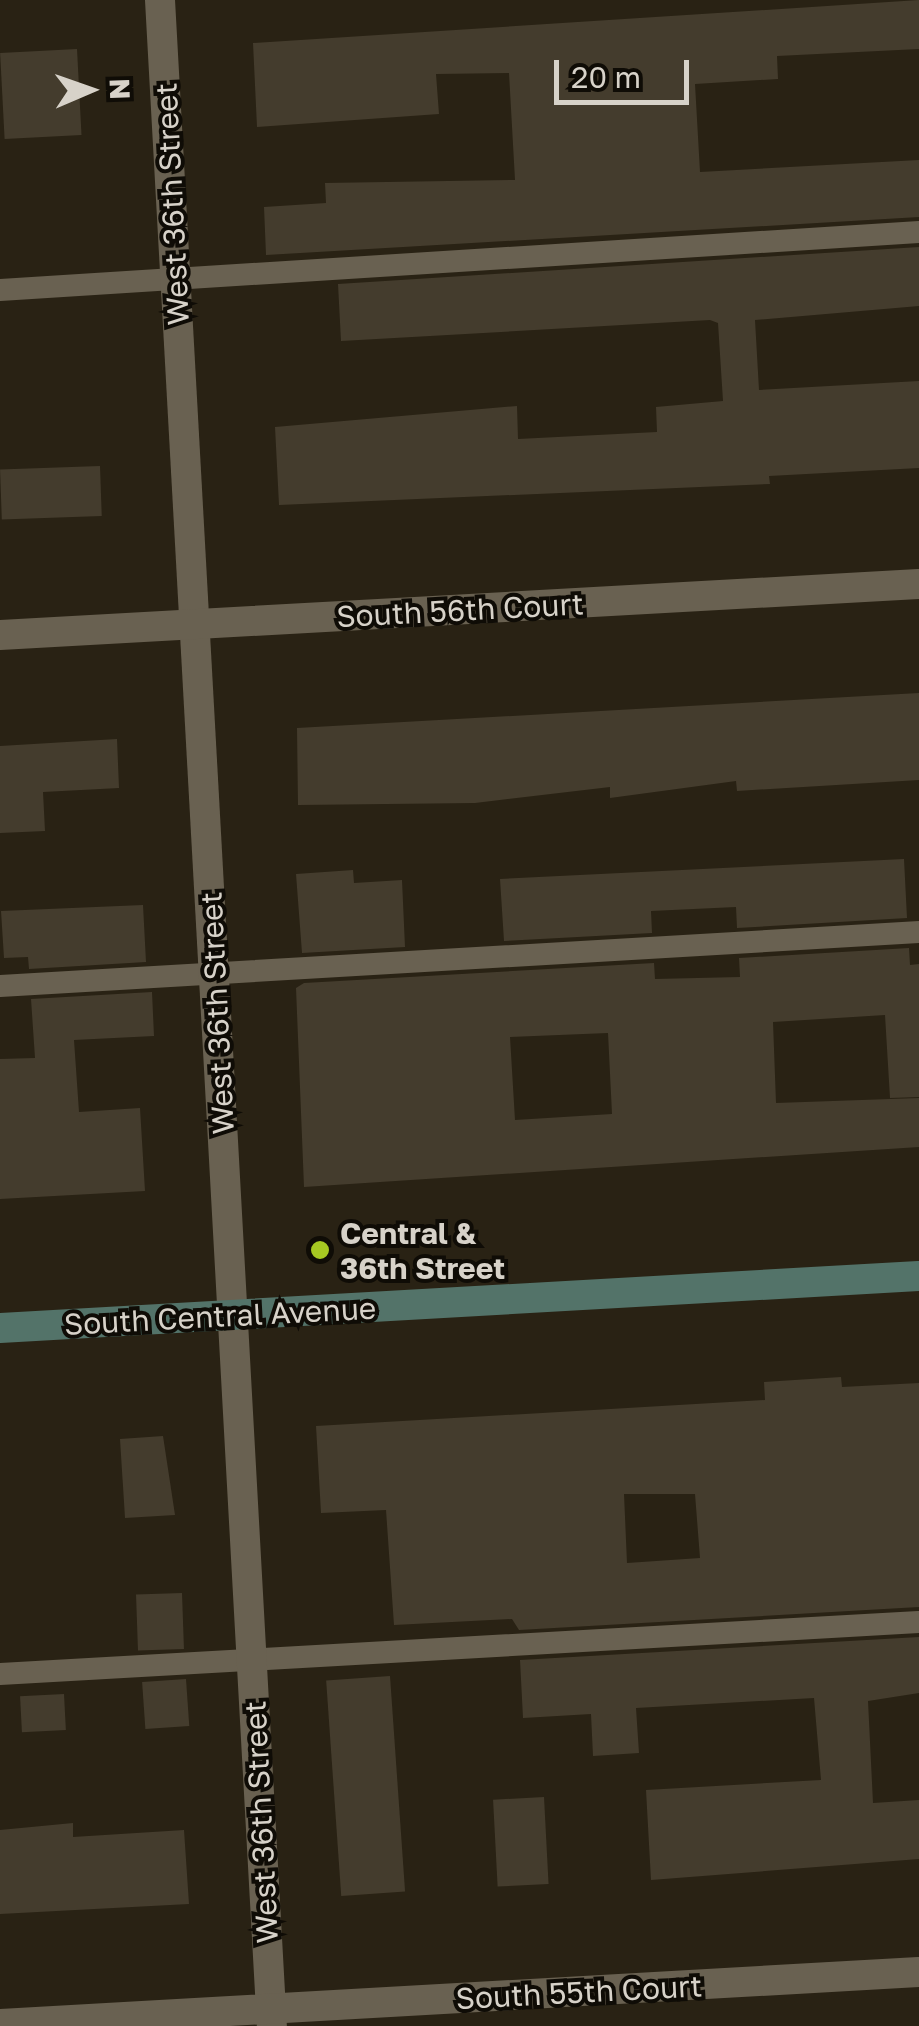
<!DOCTYPE html>
<style>
body{margin:0}
#map{position:relative;width:919px;height:2026px;overflow:hidden;background:#292214;font-family:"Golos Text",sans-serif}
div>[style]{position:absolute}
[style*='--x']{left:calc(var(--x)*1px);top:calc(var(--y)*1px);width:calc(var(--w)*1px);rotate:calc(var(--a)*1deg)}
.building>*{inset:0;background:#443c2d;transform-origin:0 0}
.lane>*{height:22px;margin:-11px;padding:0 11px;transform-origin:11px;border-radius:11px;background:#696151}
.street>*{height:30px;margin:-15px;padding:0 15px;transform-origin:15px;border-radius:15px;background:#696151}
.secondary>*{height:30px;margin:-15px;padding:0 15px;transform-origin:15px;border-radius:15px;background:#537369}
.dots>*{width:28px;height:28px;translate:-50% -50%;box-sizing:border-box;border:5px solid #0f0c06;border-radius:50%}
span{translate:-50% -50%;white-space:nowrap;text-align:center;line-height:1.15;-webkit-text-stroke:8px #0f0c06;paint-order:stroke}
.street-label{font-size:30px;color:#d7d2c9}
.poi-label{font-size:30px;color:#d7d2c9;font-weight:700}
.left{translate:0 -50%;text-align:left}
.north{position:absolute;left:40px;top:40px;width:100px;height:100px;-webkit-text-stroke:8px #0f0c06;paint-order:stroke;rotate:88deg;font-size:28px;font-weight:700;line-height:40px;text-align:center;color:#d7d2c9}
.north::after{content:'';display:block;margin:auto;width:35px;height:45px;background:#d7d2c9;clip-path:polygon(50% 0,100% 100%,50% 72%,0 100%)}
.scale{position:absolute;left:554px;top:60px;width:135px;height:45px;box-sizing:border-box;border:5px solid #d7d2c9;border-top:0;padding-left:12px;font-size:30px;line-height:35px;white-space:nowrap;color:#d7d2c9;-webkit-text-stroke:8px #0f0c06;paint-order:stroke}
</style>
<div id="map">
<div class="building">
<i style="clip-path:polygon(919px 0,919px 49px,777px 56px,778px 79px,695px 84px,700px 172px,919px 160px,919px 217px,266px 255px,264px 207px,326px 203px,325px 183px,515px 180px,509px 73px,436px 74px,439px 114px,257px 127px,253px 43px)"></i>
<i style="left:77px;top:49px;width:86px;height:77px;rotate:87deg"></i>
<i style="clip-path:polygon(919px 247px,919px 306px,755px 320px,759px 390px,919px 381px,919px 468px,769px 476px,770px 484px,279px 505px,275px 427px,517px 406px,518px 439px,657px 432px,656px 407px,723px 401px,718px 323px,710px 320px,341px 341px,338px 284px)"></i>
<i style="left:100px;top:466px;width:50px;height:100px;rotate:88deg"></i>
<i style="clip-path:polygon(919px 693px,919px 780px,737px 791px,736px 781px,610px 798px,610px 787px,475px 803px,298px 805px,297px 728px)"></i>
<i style="clip-path:polygon(117px 739px,119px 788px,43px 792px,45px 831px,0 833px,0 746px)"></i>
<i style="clip-path:polygon(904px 859px,907px 918px,737px 928px,736px 907px,651px 911px,652px 933px,504px 941px,500px 879px)"></i>
<i style="clip-path:polygon(353px 870px,354px 883px,402px 880px,405px 947px,302px 953px,296px 874px)"></i>
<i style="clip-path:polygon(143px 905px,146px 962px,29px 969px,28px 957px,4px 958px,1px 911px)"></i>
<i style="clip-path:polygon(evenodd,909px 948px,910px 965px,919px 964px,919px 1097px,890px 1098px,885px 1015px,773px 1022px,776px 1103px,919px 1098px,919px 1147px,304px 1187px,296px 988px,304px 983px,654px 963px,655px 979px,740px 977px,739px 958px,909px 948px,608px 1033px,612px 1114px,515px 1120px,510px 1037px,608px 1033px)"></i>
<i style="clip-path:polygon(152px 992px,154px 1036px,74px 1040px,79px 1112px,140px 1108px,145px 1191px,0 1199px,0 1059px,35px 1058px,31px 999px)"></i>
<i style="clip-path:polygon(evenodd,841px 1377px,842px 1387px,919px 1383px,919px 1607px,519px 1630px,512px 1619px,394px 1625px,386px 1510px,321px 1513px,316px 1426px,765px 1400px,764px 1382px,841px 1377px,624px 1494px,695px 1494px,700px 1558px,627px 1563px,624px 1494px)"></i>
<i style="clip-path:polygon(163px 1436px,175px 1515px,125px 1518px,120px 1439px)"></i>
<i style="left:182px;top:1593px;width:56px;height:46px;rotate:88deg"></i>
<i style="clip-path:polygon(919px 1637px,919px 1693px,868px 1701px,873px 1803px,919px 1800px,919px 1859px,651px 1880px,646px 1790px,821px 1780px,814px 1698px,636px 1708px,639px 1753px,593px 1756px,591px 1714px,523px 1718px,520px 1660px)"></i>
<i style="left:390px;top:1676px;width:216px;height:64px;rotate:86deg"></i>
<i style="left:186px;top:1679px;width:47px;height:44px;rotate:86deg"></i>
<i style="left:64px;top:1694px;width:36px;height:44px;rotate:87deg"></i>
<i style="left:544px;top:1797px;width:87px;height:51px;rotate:87deg"></i>
<i style="clip-path:polygon(73px 1823px,73px 1837px,184px 1830px,189px 1904px,0 1914px,0 1830px)"></i>
</div>
<div class="lane">
<i style="--x:0;--y:290;--w:921;--a:-3.61"></i>
<i style="--x:0;--y:986;--w:921;--a:-3.36"></i>
<i style="--x:0;--y:1674;--w:920;--a:-3.24"></i>
</div>
<div class="street">
<i style="--x:160;--y:0;--w:2029;--a:86.84"></i>
<i style="--x:0;--y:635;--w:920;--a:-3.18"></i>
<i style="--x:0;--y:2024;--w:920;--a:-3.24"></i>
</div>
<div class="secondary">
<i style="--x:0;--y:1328;--w:920;--a:-3.24"></i>
</div>
<div class="dots">
<i style="left:320px;top:1250px;background:#a6c822"></i>
</div>
<div class="street-label">
<span style="left:172px;top:204px;rotate:-93deg">West 36th Street</span>
<span style="left:460px;top:610px;rotate:-3deg">South 56th Court</span>
<span style="left:217px;top:1013px;rotate:-93deg">West 36th Street</span>
<span style="left:220px;top:1316px;rotate:-3deg">South Central Avenue</span>
<span style="left:261px;top:1822px;rotate:-93deg">West 36th Street</span>
<span style="left:579px;top:1992px;rotate:-3deg">South 55th Court</span>
</div>
<div class="poi-label">
<span class="left" style="left:340px;top:1250px">Central &amp;<br>36th Street</span>
</div>
<div class="north">N</div>
<div class="scale">20 m</div>
</div>
